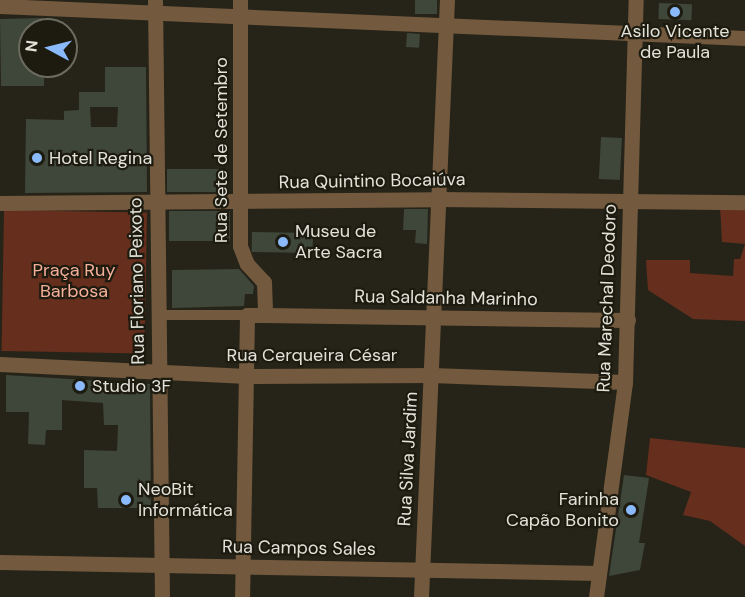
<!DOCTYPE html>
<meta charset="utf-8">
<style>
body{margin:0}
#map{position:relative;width:745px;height:597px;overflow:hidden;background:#262418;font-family:"DM Sans",sans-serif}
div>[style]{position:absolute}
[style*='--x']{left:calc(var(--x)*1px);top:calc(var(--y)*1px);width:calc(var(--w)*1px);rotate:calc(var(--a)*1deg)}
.green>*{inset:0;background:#652e1d;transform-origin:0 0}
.building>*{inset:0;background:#3f463a;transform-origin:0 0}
.pedestrian>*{height:10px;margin:-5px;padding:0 5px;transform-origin:5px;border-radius:5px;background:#735a3e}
.minor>*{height:15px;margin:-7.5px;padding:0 7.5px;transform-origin:7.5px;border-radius:7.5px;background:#735a3e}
.dots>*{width:16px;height:16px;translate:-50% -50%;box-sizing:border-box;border:3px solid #1d1b0f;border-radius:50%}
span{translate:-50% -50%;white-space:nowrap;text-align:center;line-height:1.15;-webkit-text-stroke:4.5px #1d1b0f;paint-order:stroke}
.poi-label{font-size:18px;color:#e3e2d9}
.left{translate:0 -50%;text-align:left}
.right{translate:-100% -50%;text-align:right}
.street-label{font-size:18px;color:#e3e2d9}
.park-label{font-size:18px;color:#f6af99}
.north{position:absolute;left:18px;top:18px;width:60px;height:60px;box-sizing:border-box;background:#1d1b0f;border:2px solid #6c6b60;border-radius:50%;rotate:277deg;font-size:16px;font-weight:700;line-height:24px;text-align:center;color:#e3e2d9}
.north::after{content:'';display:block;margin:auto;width:21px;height:27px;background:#8abafc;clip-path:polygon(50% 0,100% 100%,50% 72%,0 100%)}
</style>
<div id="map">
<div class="green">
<i style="clip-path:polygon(720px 206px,745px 208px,745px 321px,693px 319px,648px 290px,646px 260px,690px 260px,690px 273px,733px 276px,734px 259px,740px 259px,745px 244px,722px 242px)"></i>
<i style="left:4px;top:210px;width:143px;height:141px;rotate:1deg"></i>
<i style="clip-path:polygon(650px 438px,745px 448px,745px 546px,710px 521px,683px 515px,691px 492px,646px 475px)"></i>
</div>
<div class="building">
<i style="left:415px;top:0;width:22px;height:14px"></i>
<i style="left:659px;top:3px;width:33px;height:16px;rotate:2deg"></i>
<i style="clip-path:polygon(43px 18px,43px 30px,30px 30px,30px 66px,44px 66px,44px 86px,1px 86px,0 19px)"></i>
<i style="left:407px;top:33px;width:13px;height:14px;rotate:4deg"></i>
<i style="clip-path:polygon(evenodd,105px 67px,146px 67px,147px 192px,25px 193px,26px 119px,64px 120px,64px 111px,79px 110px,79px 92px,105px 92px,105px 67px,90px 107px,118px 107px,117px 127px,91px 127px,90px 107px)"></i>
<i style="left:601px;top:137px;width:21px;height:42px;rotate:3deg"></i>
<i style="left:167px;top:169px;width:53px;height:23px"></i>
<i style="clip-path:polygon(404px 209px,428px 209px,427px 244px,415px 243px,416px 230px,403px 230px)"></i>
<i style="left:169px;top:211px;width:61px;height:30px"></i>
<i style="left:252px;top:232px;width:61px;height:20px;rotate:1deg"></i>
<i style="clip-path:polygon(239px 269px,254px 286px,253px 294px,245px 294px,244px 306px,172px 308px,172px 270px)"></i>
<i style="clip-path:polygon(6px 375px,150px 384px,151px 508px,98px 508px,97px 488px,84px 488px,84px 450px,117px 451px,118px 425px,104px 425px,103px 403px,62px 400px,62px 430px,46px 430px,45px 445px,28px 444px,29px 412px,6px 412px)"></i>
<i style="clip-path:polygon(624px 475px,649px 478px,639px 543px,645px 543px,640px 570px,609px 576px)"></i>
</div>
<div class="pedestrian">
<i style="--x:158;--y:315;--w:89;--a:0"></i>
</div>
<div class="minor">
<i style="--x:155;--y:0;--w:597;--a:89.33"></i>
<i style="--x:240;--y:0;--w:246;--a:90"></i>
<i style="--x:240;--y:246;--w:19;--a:69"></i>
<i style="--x:247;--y:264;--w:25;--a:47"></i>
<i style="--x:264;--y:282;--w:33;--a:88"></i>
<i style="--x:265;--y:315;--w:18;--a:180"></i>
<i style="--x:247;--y:315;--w:282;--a:91"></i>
<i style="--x:0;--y:6;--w:746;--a:2.46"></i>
<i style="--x:0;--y:203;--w:438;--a:-0.5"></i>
<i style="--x:438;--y:199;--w:307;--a:0.6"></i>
<i style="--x:265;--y:315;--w:363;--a:0.8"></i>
<i style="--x:0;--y:364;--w:247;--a:2.8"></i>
<i style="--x:247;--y:376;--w:184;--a:-0.3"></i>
<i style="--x:431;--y:375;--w:194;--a:2.1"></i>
<i style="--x:0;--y:562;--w:598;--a:1.05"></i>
<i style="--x:421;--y:597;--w:598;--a:-87.51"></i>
<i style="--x:596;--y:597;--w:217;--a:-82.3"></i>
<i style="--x:625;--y:382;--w:382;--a:-88.4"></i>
</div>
<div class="dots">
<i style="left:675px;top:12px;background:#8abafc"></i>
<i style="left:37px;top:158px;background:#8abafc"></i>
<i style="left:283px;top:242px;background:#8abafc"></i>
<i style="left:80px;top:386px;background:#8abafc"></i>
<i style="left:126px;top:500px;background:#8abafc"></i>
<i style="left:631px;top:510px;background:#8abafc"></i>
</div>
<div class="poi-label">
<span style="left:675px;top:42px">Asilo Vicente<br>de Paula</span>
<span class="left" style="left:49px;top:158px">Hotel Regina</span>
<span class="left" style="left:295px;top:242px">Museu de<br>Arte Sacra</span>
<span class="left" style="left:92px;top:386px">Studio 3F</span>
<span class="left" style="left:138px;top:500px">NeoBit<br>Informática</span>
<span class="right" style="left:619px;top:510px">Farinha<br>Capão Bonito</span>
</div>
<div class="street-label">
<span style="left:221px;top:150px;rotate:-90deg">Rua Sete de Setembro</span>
<span style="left:372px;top:181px;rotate:-1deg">Rua Quintino Bocaiúva</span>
<span style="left:137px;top:281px;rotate:-91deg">Rua Floriano Peixoto</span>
<span style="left:446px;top:298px;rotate:1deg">Rua Saldanha Marinho</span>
<span style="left:607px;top:298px;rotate:-88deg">Rua Marechal Deodoro</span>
<span style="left:312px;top:355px">Rua Cerqueira César</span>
<span style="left:408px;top:459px;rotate:-87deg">Rua Silva Jardim</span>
<span style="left:299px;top:548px;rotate:1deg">Rua Campos Sales</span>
</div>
<div class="park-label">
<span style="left:74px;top:281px">Praça Ruy<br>Barbosa</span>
</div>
<div class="north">N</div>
</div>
